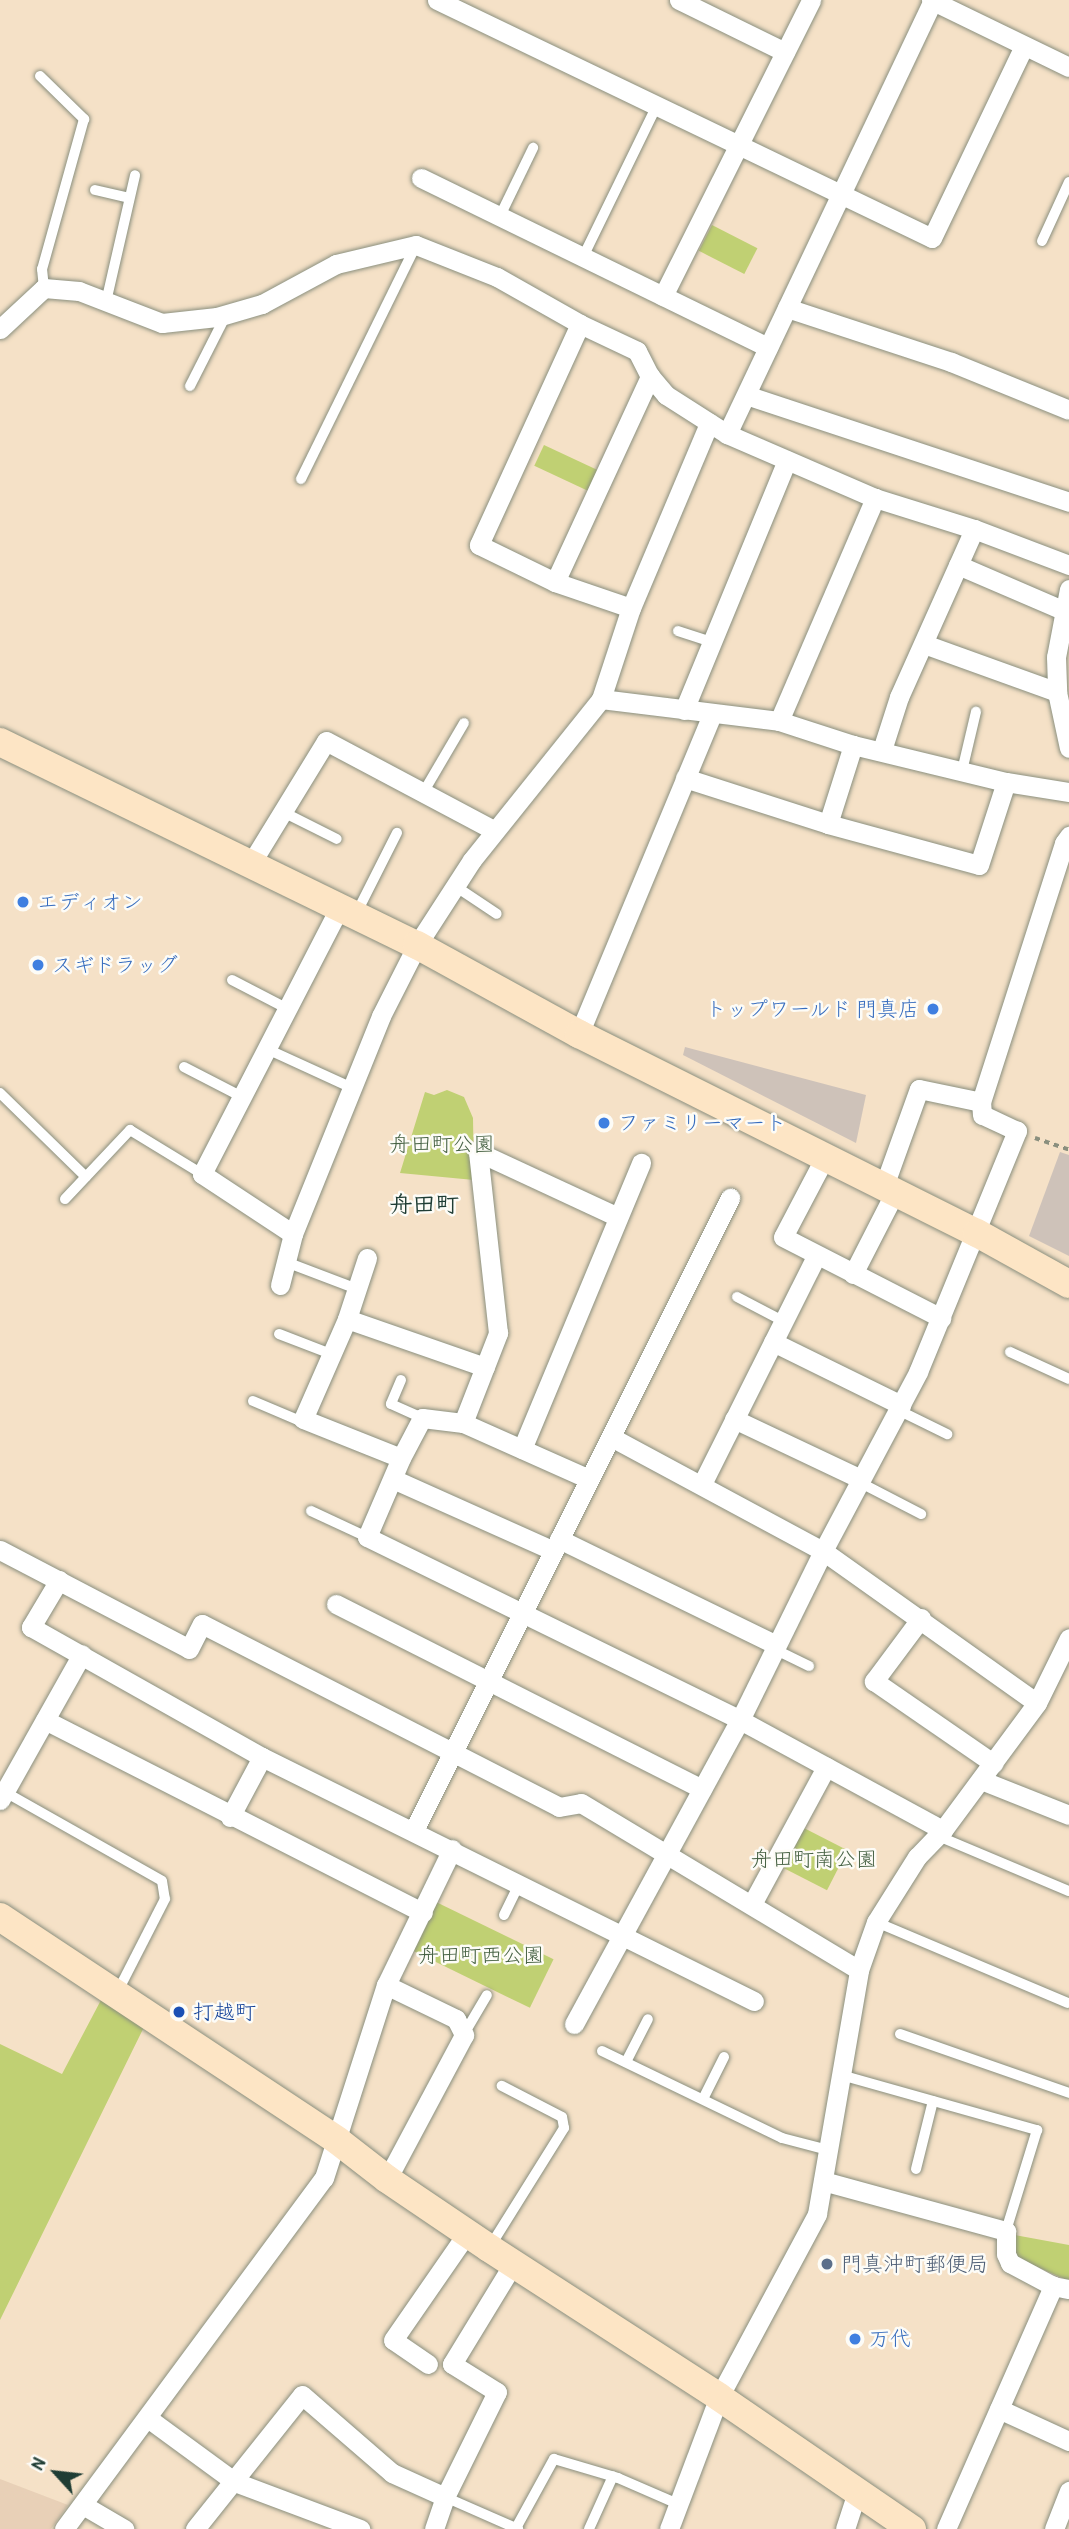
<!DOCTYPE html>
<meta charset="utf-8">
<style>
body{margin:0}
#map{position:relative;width:1069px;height:2529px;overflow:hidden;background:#f5e1c7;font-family:"Patrick Hand","Klee One",sans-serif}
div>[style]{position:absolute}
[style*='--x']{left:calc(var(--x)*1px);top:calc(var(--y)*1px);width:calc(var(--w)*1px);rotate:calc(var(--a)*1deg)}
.built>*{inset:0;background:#e8d0b7}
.industrial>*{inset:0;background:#cec2b9}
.green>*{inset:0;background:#c0d073;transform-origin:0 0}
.path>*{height:3.5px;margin-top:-1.75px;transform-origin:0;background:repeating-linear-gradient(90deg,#8a8f7e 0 5px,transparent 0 10px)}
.roads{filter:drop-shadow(0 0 2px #8a8f7e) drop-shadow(0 0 2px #8a8f7e)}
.lane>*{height:10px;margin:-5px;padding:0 5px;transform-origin:5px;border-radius:5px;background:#fff}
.street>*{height:19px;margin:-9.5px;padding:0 9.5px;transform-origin:9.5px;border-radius:9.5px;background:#fff}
.secondary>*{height:28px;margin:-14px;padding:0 14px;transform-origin:14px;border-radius:14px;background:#fde5c5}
.dots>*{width:19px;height:19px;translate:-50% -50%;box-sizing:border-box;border:4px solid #fdfcf7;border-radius:50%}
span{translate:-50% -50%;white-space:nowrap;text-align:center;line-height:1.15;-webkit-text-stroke:5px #fdfcf7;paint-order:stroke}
.shop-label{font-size:21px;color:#366cbe}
.left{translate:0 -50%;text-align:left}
.right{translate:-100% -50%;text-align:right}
.park-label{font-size:21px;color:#476244}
.transit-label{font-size:21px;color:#164399}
.service-label{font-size:21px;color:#4e5e75}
.neighbourhood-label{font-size:23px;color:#1f3d34;font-weight:700}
.north{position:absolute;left:21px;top:2438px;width:70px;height:70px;-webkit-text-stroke:5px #fdfcf7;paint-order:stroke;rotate:297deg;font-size:19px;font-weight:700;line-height:28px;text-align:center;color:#1f3d34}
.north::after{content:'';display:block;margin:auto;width:24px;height:32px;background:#1f3d34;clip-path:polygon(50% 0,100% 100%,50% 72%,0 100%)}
</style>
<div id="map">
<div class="built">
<i style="clip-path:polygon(0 2479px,68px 2505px,51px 2529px,0 2529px)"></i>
</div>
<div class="industrial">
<i style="clip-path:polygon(685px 1047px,866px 1095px,856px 1143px,683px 1055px)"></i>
<i style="clip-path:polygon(1060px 1152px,1069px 1155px,1069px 1256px,1029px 1236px)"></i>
</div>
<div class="green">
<i style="left:712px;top:225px;width:51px;height:29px;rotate:27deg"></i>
<i style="left:544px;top:445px;width:59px;height:23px;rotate:25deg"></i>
<i style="clip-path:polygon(447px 1090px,464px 1097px,473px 1118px,474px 1180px,400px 1173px,425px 1092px,434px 1095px)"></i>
<i style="left:802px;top:1827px;width:51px;height:45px;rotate:27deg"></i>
<i style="left:434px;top:1901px;width:133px;height:54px;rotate:26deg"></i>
<i style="clip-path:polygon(101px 2000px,145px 2025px,0 2320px,0 2044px,62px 2074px)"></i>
<i style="clip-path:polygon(1015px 2235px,1069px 2245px,1069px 2281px,1015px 2257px)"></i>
</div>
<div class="path">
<i style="--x:1035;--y:1138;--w:36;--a:19"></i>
</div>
<div class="roads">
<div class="lane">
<i style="--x:40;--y:76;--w:62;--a:44.3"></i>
<i style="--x:84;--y:119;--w:156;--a:105.6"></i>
<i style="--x:42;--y:269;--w:19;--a:84"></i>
<i style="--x:95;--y:190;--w:35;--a:13"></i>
<i style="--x:500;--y:216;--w:76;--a:-64.1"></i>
<i style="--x:1042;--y:241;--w:65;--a:-65.4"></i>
<i style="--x:583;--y:257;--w:167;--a:-64"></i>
<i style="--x:106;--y:302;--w:130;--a:-77.1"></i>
<i style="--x:190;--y:386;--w:80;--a:-63.1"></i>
<i style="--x:301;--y:479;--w:258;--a:-63.8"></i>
<i style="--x:678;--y:631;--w:36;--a:18"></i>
<i style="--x:962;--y:771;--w:61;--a:-76.7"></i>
<i style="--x:423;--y:793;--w:81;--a:-59.6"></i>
<i style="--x:283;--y:812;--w:60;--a:26.6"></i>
<i style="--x:455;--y:886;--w:50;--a:33.7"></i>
<i style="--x:356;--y:914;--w:91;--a:-63.2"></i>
<i style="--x:232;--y:980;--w:63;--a:27.4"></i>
<i style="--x:267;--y:1049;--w:94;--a:24.6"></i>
<i style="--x:184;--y:1067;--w:65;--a:27.3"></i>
<i style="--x:0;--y:1093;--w:120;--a:44.3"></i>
<i style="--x:65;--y:1199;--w:95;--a:-46.7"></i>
<i style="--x:130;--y:1130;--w:84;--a:31.4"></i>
<i style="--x:286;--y:1262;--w:76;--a:20.8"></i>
<i style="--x:737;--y:1297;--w:52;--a:27.6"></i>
<i style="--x:279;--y:1334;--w:56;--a:21"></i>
<i style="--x:1010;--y:1352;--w:65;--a:24.6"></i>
<i style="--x:401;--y:1380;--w:26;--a:113"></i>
<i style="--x:391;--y:1404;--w:34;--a:24"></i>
<i style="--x:253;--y:1401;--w:49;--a:22.9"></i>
<i style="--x:298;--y:1420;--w:5;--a:-11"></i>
<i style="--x:898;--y:1410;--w:55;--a:26.1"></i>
<i style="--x:859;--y:1482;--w:70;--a:27.3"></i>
<i style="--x:311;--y:1511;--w:62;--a:24.9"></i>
<i style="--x:774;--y:1649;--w:39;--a:26"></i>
<i style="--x:5;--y:1792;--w:180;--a:29.5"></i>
<i style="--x:162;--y:1881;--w:18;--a:81"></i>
<i style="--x:165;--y:1899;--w:106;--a:117.1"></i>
<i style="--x:938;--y:1836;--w:142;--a:22.8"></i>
<i style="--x:504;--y:1915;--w:34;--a:-64"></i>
<i style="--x:876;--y:1922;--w:208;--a:22.9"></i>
<i style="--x:464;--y:2034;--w:45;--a:-59.5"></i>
<i style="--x:900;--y:2034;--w:179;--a:19.2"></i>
<i style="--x:602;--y:2051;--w:200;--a:25.8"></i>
<i style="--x:782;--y:2138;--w:48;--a:14.6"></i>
<i style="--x:626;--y:2062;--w:48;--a:-62.9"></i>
<i style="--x:841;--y:2075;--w:204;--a:15.7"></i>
<i style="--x:1037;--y:2130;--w:106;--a:107.1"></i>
<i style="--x:703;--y:2099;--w:47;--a:-63.4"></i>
<i style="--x:916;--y:2169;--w:70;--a:-76"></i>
<i style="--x:491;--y:2245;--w:138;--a:-58"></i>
<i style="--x:564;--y:2128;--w:11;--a:-100"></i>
<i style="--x:562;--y:2117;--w:68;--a:-152.7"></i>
<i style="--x:445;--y:2497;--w:80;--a:23.7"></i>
<i style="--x:516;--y:2528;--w:79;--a:-61.2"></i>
<i style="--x:554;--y:2459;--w:67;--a:16.5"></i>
<i style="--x:618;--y:2478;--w:65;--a:23.4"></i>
<i style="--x:589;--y:2529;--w:58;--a:-65.6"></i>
</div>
<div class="street">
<i style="--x:437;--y:0;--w:549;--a:25.68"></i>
<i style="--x:932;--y:238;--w:213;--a:-64.4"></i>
<i style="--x:679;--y:0;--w:118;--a:26.1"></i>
<i style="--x:931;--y:0;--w:153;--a:25.9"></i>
<i style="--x:421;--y:178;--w:386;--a:26"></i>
<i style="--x:663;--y:296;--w:331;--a:-63.4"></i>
<i style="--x:787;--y:308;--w:173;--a:18.2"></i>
<i style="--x:951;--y:362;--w:127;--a:22.1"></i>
<i style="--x:580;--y:324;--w:243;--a:114.6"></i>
<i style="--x:479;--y:545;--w:85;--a:26"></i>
<i style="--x:555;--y:582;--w:80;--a:18.9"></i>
<i style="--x:0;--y:329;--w:60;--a:-43"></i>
<i style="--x:44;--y:288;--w:35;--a:5"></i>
<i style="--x:79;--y:291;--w:89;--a:21.1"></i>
<i style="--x:162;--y:323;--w:55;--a:-6.2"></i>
<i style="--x:217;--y:317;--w:47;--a:-16.1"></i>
<i style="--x:262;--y:304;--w:84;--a:-28.4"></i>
<i style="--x:336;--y:264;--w:82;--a:-13.4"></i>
<i style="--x:416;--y:245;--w:87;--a:21.6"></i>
<i style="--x:497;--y:277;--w:95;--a:29.5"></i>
<i style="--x:580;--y:324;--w:63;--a:25.3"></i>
<i style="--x:637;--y:351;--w:28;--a:63"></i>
<i style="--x:650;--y:376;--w:25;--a:50"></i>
<i style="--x:666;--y:395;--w:72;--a:32.6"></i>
<i style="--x:727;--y:434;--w:161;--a:23.4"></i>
<i style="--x:875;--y:498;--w:104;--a:17.4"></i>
<i style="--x:974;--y:529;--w:102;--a:20.8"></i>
<i style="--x:746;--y:395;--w:340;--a:18.3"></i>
<i style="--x:727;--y:434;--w:480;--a:-64.6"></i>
<i style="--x:958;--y:565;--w:116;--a:23.3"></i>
<i style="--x:555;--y:582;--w:227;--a:-65.2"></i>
<i style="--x:1069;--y:589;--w:69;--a:100.8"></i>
<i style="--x:1056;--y:657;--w:35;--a:88"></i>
<i style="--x:1057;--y:692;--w:57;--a:77.9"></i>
<i style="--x:924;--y:644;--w:141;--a:19.8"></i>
<i style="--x:601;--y:699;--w:179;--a:7"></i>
<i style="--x:779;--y:721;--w:78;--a:18"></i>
<i style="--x:853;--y:745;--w:157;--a:13.6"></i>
<i style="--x:1006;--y:782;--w:64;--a:9"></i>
<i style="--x:684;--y:710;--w:270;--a:-67.6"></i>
<i style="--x:779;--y:721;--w:243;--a:-66.7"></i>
<i style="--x:882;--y:750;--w:56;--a:-72.2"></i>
<i style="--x:899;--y:697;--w:184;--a:-65.9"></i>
<i style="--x:685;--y:778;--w:150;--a:17.8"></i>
<i style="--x:828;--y:824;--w:156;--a:15.2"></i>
<i style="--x:979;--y:865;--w:87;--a:-72"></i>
<i style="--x:828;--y:824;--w:83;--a:-72.4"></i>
<i style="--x:250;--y:865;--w:145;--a:-58.5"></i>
<i style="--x:326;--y:741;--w:191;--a:28"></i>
<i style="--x:579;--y:1034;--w:347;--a:-67.4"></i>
<i style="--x:478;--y:1152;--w:154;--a:24.9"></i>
<i style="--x:825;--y:1157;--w:90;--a:117.7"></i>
<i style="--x:783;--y:1237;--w:178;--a:27.1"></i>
<i style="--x:884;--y:1186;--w:103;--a:-70.2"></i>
<i style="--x:919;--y:1089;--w:63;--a:11.8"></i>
<i style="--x:981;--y:1102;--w:272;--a:-72.2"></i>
<i style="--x:1064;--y:843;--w:9;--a:-54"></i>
<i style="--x:293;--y:1234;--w:109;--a:-146.6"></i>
<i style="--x:202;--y:1174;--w:298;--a:-62.7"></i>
<i style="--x:367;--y:1258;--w:64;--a:108.2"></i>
<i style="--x:347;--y:1319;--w:109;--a:113.7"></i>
<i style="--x:303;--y:1419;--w:105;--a:21.7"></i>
<i style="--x:853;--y:1274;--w:92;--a:-62.9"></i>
<i style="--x:280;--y:1285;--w:53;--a:-75.7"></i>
<i style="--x:293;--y:1234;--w:235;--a:-68"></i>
<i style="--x:381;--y:1016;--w:80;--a:-63.1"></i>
<i style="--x:417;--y:945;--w:101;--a:-57.1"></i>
<i style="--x:472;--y:860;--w:206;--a:-51.3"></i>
<i style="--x:601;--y:699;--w:96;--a:-71.8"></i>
<i style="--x:631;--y:608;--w:201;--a:-67.1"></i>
<i style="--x:347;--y:1319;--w:146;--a:19.2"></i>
<i style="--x:773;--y:1342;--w:143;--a:26.2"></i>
<i style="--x:734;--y:1419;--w:140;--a:25.3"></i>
<i style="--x:463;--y:1423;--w:97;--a:-68.7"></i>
<i style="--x:498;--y:1333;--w:182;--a:-96.3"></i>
<i style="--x:611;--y:1437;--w:241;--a:28.3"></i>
<i style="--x:823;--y:1551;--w:262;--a:35.4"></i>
<i style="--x:522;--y:1449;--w:310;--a:-67.4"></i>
<i style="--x:393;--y:1479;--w:176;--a:24.1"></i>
<i style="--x:589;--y:1479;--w:138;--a:-156"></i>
<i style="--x:463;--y:1423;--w:41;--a:-173"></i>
<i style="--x:422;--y:1418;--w:45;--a:117.7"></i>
<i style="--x:401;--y:1458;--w:86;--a:113.3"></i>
<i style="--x:367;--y:1537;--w:415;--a:26.1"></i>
<i style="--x:740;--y:1720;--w:231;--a:28.5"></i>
<i style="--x:702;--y:1484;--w:255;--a:-63.4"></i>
<i style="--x:559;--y:1539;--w:242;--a:26"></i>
<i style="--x:0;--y:1550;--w:213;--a:27.6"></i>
<i style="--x:189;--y:1649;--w:28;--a:-63"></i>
<i style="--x:202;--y:1624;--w:401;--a:27.1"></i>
<i style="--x:559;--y:1807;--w:22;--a:-10"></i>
<i style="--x:581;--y:1803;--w:324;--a:31"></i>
<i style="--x:59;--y:1580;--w:55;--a:120.8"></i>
<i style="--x:31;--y:1627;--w:265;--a:29.4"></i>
<i style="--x:262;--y:1757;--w:549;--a:26.38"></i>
<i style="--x:336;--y:1604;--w:410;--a:26.8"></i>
<i style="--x:921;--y:1618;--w:79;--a:126.7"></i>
<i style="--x:874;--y:1681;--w:145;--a:34.6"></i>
<i style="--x:45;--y:1720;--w:424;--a:27"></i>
<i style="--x:981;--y:1780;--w:95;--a:21.7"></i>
<i style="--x:0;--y:1800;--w:167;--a:-60.7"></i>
<i style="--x:230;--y:1817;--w:68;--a:-61.9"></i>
<i style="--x:414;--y:1830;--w:707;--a:-63.43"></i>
<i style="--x:752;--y:1904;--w:156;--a:-61.6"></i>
<i style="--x:386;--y:1985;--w:78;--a:25.9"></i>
<i style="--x:456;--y:2019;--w:18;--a:63"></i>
<i style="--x:464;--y:2035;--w:163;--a:118.1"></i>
<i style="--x:574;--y:2024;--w:346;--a:-61.4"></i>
<i style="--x:740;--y:1720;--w:188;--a:-63.8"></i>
<i style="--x:823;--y:1551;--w:203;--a:-62"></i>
<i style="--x:918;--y:1372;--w:261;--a:-67.7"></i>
<i style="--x:1017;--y:1131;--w:38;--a:-155"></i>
<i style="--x:982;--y:1115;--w:13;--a:-94"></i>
<i style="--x:823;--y:2181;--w:190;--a:15.3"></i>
<i style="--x:1006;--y:2231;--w:23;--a:90"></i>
<i style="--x:1006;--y:2254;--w:10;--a:66"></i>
<i style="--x:1010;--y:2263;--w:49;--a:28.1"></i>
<i style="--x:1053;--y:2286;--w:16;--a:11"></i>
<i style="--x:428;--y:2364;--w:42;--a:-145.6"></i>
<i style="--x:393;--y:2340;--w:130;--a:-55.3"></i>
<i style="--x:999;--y:2409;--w:77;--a:24.6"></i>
<i style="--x:149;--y:2419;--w:107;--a:36.2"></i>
<i style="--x:235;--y:2482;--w:134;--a:20.6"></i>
<i style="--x:83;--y:2505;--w:48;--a:30.3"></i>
<i style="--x:64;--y:2529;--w:437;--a:-53.5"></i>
<i style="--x:324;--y:2178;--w:203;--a:-72.2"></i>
<i style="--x:386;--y:1985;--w:151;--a:-64.1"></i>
<i style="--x:195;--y:2529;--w:171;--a:-51.4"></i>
<i style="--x:302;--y:2395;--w:119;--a:40.9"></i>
<i style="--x:392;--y:2473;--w:58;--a:24.4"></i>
<i style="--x:434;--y:2529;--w:34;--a:-71"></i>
<i style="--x:445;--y:2497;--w:117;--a:-63.7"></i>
<i style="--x:497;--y:2392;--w:53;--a:-148.1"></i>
<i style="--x:452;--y:2364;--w:117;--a:-58.6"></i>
<i style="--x:669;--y:2529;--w:141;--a:-69.3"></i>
<i style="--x:719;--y:2397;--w:208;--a:-61.8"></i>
<i style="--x:817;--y:2214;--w:248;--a:-80.2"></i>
<i style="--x:859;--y:1970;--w:51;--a:-70.5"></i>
<i style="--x:876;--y:1922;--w:77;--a:-57.8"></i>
<i style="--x:917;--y:1857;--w:37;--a:-46"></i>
<i style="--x:943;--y:1830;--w:158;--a:-53.5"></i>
<i style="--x:1037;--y:1703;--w:72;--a:-63.8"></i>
<i style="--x:845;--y:2529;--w:39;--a:-72"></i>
<i style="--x:946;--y:2529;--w:266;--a:-66.2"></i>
<i style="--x:1054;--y:2529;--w:41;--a:-68.5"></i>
</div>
<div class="secondary">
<i style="--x:0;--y:742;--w:464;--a:26"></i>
<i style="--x:417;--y:945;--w:185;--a:28.8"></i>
<i style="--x:579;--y:1034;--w:445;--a:26.6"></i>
<i style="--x:977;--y:1233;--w:105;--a:29"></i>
<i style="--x:0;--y:1917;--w:405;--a:33.5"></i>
<i style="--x:338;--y:2141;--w:62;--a:37.8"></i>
<i style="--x:387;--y:2179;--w:123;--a:34.1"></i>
<i style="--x:489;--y:2248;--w:274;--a:32.9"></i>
<i style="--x:719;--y:2397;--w:234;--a:34.4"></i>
</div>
</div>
<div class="dots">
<i style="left:23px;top:902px;background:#3f7fe0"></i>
<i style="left:38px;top:965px;background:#3f7fe0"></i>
<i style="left:933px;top:1009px;background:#3f7fe0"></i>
<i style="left:604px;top:1123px;background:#3f7fe0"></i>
<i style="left:179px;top:2012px;background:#1a4fb4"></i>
<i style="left:827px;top:2264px;background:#5c6f8a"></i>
<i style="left:855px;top:2339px;background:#3f7fe0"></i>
</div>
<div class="shop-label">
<span class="left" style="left:37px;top:902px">エディオン</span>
<span class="left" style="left:52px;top:965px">スギドラッグ</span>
<span class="right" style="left:919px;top:1009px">トップワールド 門真店</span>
<span class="left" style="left:618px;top:1123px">ファミリーマート</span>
<span class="left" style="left:869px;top:2339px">万代</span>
</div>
<div class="park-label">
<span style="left:442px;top:1144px">舟田町公園</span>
<span style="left:814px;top:1859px">舟田町南公園</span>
<span style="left:481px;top:1955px">舟田町西公園</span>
</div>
<div class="transit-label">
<span class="left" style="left:193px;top:2012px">打越町</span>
</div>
<div class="service-label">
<span class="left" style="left:841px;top:2264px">門真沖町郵便局</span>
</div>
<div class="neighbourhood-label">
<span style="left:424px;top:1204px">舟田町</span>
</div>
<div class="north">N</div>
</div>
